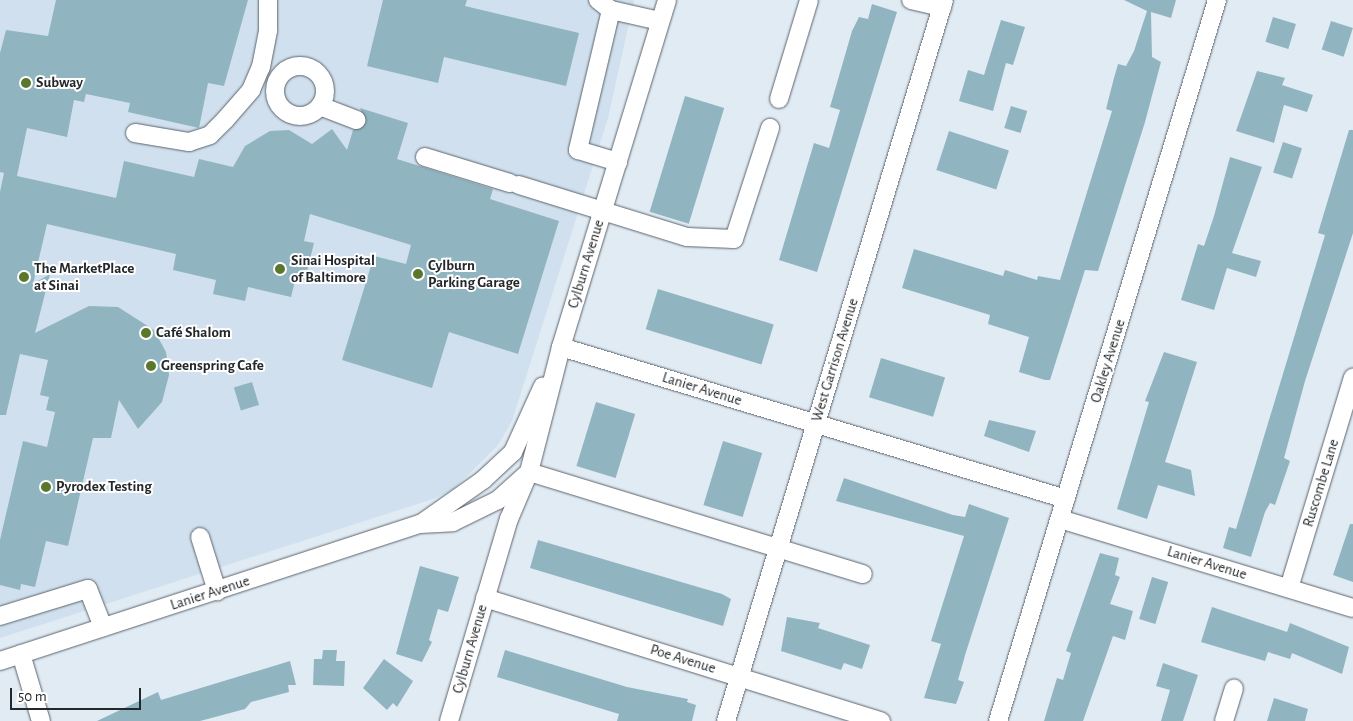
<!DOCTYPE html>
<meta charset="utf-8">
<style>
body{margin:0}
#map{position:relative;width:1353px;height:721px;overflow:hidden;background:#e1ebf4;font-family:"Alegreya Sans",sans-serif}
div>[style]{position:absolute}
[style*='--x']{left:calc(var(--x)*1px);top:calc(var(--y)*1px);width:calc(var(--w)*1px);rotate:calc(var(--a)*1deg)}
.built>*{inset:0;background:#d0e0ee}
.building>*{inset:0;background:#90b5c1;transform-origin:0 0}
.roads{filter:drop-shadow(0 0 1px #5b636b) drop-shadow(0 0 1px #5b636b)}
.minor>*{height:18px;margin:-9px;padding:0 9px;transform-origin:9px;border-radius:9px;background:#fff}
.minor>.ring{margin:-9px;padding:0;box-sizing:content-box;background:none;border:18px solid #fff;border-radius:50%}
.dots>*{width:14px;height:14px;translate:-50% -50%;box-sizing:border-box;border:2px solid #fff;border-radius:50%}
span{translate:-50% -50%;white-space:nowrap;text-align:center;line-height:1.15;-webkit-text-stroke:4px #fff;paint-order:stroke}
.poi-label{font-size:15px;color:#24282b;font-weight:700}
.left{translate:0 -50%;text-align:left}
.street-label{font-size:15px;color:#24282b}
.scale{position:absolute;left:10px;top:688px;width:131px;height:22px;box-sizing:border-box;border:2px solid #24282b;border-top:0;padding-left:6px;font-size:15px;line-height:18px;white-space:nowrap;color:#24282b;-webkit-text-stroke:4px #fff;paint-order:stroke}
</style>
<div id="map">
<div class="built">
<i style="clip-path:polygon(0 0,634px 0,608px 118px,512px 421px,498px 445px,454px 489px,433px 499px,0 638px)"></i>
</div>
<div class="building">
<i style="clip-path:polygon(56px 0,248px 0,224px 86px,208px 83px,199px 128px,128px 112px,130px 103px,86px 94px,84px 102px,74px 100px,67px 137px,27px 128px,17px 176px,116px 198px,124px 161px,194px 177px,199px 159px,233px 167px,245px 146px,270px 131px,289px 130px,312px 144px,332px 129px,347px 150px,353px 130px,366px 123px,360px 108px,408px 123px,397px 159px,493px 189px,490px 199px,559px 221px,518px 354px,449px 332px,432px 388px,342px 360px,374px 256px,406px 264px,411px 245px,310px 214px,304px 241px,314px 243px,305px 280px,296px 277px,291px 297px,248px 287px,245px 301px,213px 294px,216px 280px,173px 270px,176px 254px,47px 224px,33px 284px,50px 274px,35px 333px,89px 306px,118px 307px,154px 330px,166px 352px,169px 375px,162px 402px,138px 429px,119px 400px,111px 438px,93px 438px,68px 546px,46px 541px,35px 587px,21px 584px,20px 590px,0 585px,0 540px,23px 441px,47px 447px,55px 412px,46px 410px,49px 397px,40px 395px,48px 360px,20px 354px,6px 415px,0 415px,0 192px,4px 173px,0 172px,0 53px,6px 30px,48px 36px)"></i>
<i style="clip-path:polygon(383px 0,467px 0,465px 6px,579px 33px,566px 86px,444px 57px,438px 83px,367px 66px)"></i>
<i style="clip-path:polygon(1124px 0,1176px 0,1171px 18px,1151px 12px,1152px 57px,1161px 62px,1145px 122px,1098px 271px,1085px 270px,1050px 380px,1045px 380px,1019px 372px,1029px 337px,988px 324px,990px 315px,902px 288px,914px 249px,1003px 276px,1005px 270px,1037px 280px,1038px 276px,1060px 280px,1112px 111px,1106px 109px,1114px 78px,1118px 64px,1126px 66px,1134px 51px,1147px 11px)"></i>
<i style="clip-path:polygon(872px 4px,897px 12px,817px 272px,779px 260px,814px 143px,829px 148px,840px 110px,830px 107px,852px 31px,859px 17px,868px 19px)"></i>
<i style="left:1273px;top:17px;width:24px;height:26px;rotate:17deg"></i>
<i style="clip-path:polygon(1001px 20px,1025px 27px,1013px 65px,1006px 63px,993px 111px,959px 101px,968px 70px,984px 75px)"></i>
<i style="left:1331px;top:21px;width:23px;height:30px;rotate:18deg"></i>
<i style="clip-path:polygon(1257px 71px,1285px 78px,1282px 85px,1313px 95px,1307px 112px,1284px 105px,1274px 143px,1236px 131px)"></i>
<i style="left:685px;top:96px;width:41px;height:121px;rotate:17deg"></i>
<i style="left:1011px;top:106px;width:17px;height:23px;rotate:17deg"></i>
<i style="clip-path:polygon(1349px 130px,1353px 130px,1353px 233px,1305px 381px,1284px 458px,1290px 461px,1275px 505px,1270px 503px,1265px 512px,1251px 557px,1223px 548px,1229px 527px,1236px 529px,1325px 235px,1318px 233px)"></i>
<i style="left:949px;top:131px;width:63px;height:41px;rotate:18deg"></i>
<i style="left:1283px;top:142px;width:20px;height:32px;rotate:18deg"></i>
<i style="clip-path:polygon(1230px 157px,1262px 167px,1232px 253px,1261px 261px,1256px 277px,1227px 268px,1214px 310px,1181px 300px,1198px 244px,1204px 246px,1214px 216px)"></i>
<i style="left:658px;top:289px;width:121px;height:42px;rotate:17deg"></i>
<i style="clip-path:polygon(1164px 352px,1197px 362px,1165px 462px,1191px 470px,1195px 496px,1158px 485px,1147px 519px,1117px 509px,1149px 402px,1145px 401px)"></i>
<i style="left:881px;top:358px;width:67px;height:41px;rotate:17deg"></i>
<i style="left:252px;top:382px;width:24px;height:19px;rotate:73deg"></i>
<i style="left:596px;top:402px;width:41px;height:67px;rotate:17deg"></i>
<i style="clip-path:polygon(989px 420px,1036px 431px,1029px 452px,984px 436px)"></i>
<i style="left:723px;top:441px;width:41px;height:67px;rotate:17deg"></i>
<i style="clip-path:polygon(844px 478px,953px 515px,965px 517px,969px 504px,1009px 518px,966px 652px,958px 680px,964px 682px,956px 704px,924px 698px,941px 644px,931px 641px,964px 536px,836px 501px)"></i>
<i style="clip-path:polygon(1350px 524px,1353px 524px,1353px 582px,1333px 575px)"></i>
<i style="clip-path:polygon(538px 540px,722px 594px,731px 599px,723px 626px,530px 568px)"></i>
<i style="clip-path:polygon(1100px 553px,1119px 558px,1115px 575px,1120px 577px,1110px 604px,1133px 611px,1125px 640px,1113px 636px,1083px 721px,1044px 721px,1057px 678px,1063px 680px,1071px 653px,1066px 651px)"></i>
<i style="clip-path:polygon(420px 566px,459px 577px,448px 612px,438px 609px,429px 640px,432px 642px,422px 662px,396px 654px)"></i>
<i style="left:1152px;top:577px;width:17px;height:44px;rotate:17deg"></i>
<i style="clip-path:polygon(1212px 607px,1287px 632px,1290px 623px,1349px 647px,1342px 674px,1292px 653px,1290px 659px,1268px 652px,1265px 661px,1201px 642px)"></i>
<i style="clip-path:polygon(787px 617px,820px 623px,818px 628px,870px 645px,862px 669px,844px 663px,841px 670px,781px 651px)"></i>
<i style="clip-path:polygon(323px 650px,337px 650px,336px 661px,345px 661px,344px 686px,313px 685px,314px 659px,322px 659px)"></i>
<i style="clip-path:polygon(505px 650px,627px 687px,688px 699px,687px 702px,696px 705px,692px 721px,617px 721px,619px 714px,497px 677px)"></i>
<i style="clip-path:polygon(384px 659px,413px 681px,397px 707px,393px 703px,387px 710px,363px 688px)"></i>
<i style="clip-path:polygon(290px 661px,296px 685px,288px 685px,289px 692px,251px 702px,245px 709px,200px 721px,97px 721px,158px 692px,161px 700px)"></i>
<i style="clip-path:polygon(1163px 663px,1198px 675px,1183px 721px,1161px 721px,1170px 690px,1156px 686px)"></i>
<i style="clip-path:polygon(1274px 698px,1308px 709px,1305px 721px,1267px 721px)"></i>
</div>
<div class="roads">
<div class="minor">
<i style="--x:598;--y:0;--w:16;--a:38"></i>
<i style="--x:611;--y:10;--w:50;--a:12.7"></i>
<i style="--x:911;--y:0;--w:32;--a:13"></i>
<i style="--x:611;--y:10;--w:144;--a:103.3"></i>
<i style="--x:578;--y:150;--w:42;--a:16.7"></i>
<i class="ring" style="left:275px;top:66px;width:32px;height:32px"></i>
<i style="--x:779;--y:99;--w:103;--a:-73.1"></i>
<i style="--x:320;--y:106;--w:39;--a:21"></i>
<i style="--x:135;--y:133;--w:55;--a:9.5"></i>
<i style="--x:189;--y:142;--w:22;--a:-18"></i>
<i style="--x:210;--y:135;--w:21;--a:-45"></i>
<i style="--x:225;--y:120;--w:40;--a:-49"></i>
<i style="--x:251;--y:90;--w:25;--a:-67"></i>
<i style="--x:261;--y:67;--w:38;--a:-79"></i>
<i style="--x:268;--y:30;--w:30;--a:-90"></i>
<i style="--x:425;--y:157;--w:89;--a:17"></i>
<i style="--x:519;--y:185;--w:176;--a:17.2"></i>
<i style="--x:687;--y:237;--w:47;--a:2.4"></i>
<i style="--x:734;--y:239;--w:117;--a:-72"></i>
<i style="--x:561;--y:347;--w:527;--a:16.75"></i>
<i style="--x:1060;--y:519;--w:306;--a:16.9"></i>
<i style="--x:422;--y:523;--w:75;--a:-35.2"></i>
<i style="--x:483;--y:480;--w:41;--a:-43"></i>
<i style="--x:513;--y:452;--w:72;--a:-65.6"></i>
<i style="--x:200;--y:537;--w:57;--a:72.5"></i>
<i style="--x:1289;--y:588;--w:220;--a:-73.1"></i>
<i style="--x:485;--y:598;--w:415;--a:17.3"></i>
<i style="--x:0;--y:616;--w:92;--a:-17.1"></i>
<i style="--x:88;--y:589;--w:41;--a:68.5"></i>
<i style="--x:21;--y:654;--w:70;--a:73.4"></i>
<i style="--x:0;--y:661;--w:442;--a:-18.1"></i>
<i style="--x:420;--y:524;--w:33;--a:-3"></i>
<i style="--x:453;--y:522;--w:50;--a:-26.1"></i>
<i style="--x:498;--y:500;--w:42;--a:-42.1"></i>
<i style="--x:529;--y:472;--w:349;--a:17"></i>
<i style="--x:449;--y:721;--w:211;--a:-73.5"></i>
<i style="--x:509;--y:519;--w:51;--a:-66.9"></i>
<i style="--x:529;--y:472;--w:129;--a:-75.6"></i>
<i style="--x:561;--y:347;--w:363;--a:-73"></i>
<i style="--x:726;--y:721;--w:753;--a:-73.18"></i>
<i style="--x:998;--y:721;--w:754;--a:-73.1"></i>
<i style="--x:1224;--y:721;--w:34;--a:-73"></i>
</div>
</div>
<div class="dots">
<i style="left:26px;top:83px;background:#5b772b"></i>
<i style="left:280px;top:269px;background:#5b772b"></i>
<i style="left:418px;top:274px;background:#5b772b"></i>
<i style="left:24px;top:277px;background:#5b772b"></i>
<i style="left:146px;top:333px;background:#5b772b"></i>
<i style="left:151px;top:366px;background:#5b772b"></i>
<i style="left:46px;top:487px;background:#5b772b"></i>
</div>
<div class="poi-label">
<span class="left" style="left:36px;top:83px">Subway</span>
<span class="left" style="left:291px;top:269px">Sinai Hospital<br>of Baltimore</span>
<span class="left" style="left:428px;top:274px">Cylburn<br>Parking Garage</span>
<span class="left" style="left:34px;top:277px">The MarketPlace<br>at Sinai</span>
<span class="left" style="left:156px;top:333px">Café Shalom</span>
<span class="left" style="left:161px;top:366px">Greenspring Cafe</span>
<span class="left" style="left:56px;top:487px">Pyrodex Testing</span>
</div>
<div class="street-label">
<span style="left:586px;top:264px;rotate:-73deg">Cylburn Avenue</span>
<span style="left:835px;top:360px;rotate:-73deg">West Garrison Avenue</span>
<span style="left:1108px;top:361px;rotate:-73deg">Oakley Avenue</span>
<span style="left:702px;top:389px;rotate:17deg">Lanier Avenue</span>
<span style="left:1321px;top:483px;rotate:-73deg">Ruscombe Lane</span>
<span style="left:1207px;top:563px;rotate:17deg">Lanier Avenue</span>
<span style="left:210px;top:593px;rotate:-18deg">Lanier Avenue</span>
<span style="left:470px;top:649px;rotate:-74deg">Cylburn Avenue</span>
<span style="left:683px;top:659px;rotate:17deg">Poe Avenue</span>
</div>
<div class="scale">50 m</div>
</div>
